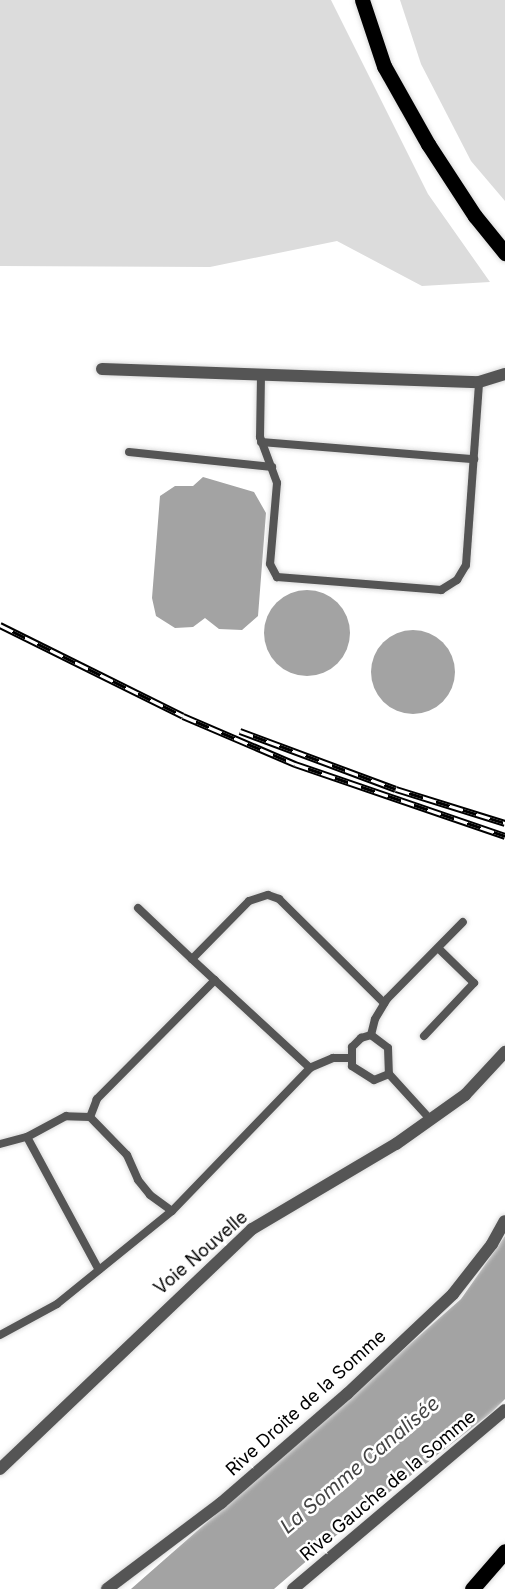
<!DOCTYPE html>
<meta charset="utf-8">
<style>
body{margin:0}
#map{position:relative;width:505px;height:1589px;overflow:hidden;background:#fff;font-family:Inter,sans-serif}
div>[style]{position:absolute}
[style*='--x']{left:calc(var(--x)*1px);top:calc(var(--y)*1px);width:calc(var(--w)*1px);rotate:calc(var(--a)*1deg)}
.green>*{inset:0;background:#dcdcdc}
.water>*{inset:0;background:#a3a3a3}
.round{border-radius:50%}
.roads{filter:drop-shadow(0 0 2px #dbdbdb) drop-shadow(0 0 2px #dbdbdb)}
.lane>*{height:8px;margin:-4px;padding:0 4px;transform-origin:4px;border-radius:4px;background:#555}
.street>*{height:12px;margin:-6px;padding:0 6px;transform-origin:6px;border-radius:6px;background:#555}
.primary>*{height:15px;margin:-7.5px;padding:0 7.5px;transform-origin:7.5px;border-radius:7.5px;background:#000}
.rail>*{height:7px;margin-top:-3.5px;transform-origin:0;background:repeating-linear-gradient(90deg,#fff 0 14px,#000 0 28px);box-sizing:border-box;border-block:2px solid #000}
span{translate:-50% -50%;white-space:nowrap;text-align:center;line-height:1.15;-webkit-text-stroke:5px #fff;paint-order:stroke}
.street-label{font-size:18px;color:#000}
.water-label{font-size:20px;color:#444;font-style:italic}
</style>
<div id="map">
<div class="green">
<i style="clip-path:polygon(0 0,331px 0,428px 194px,490px 282px,422px 286px,337px 241px,210px 267px,0 266px)"></i>
<i style="clip-path:polygon(400px 0,505px 0,505px 201px,471px 161px,421px 64px)"></i>
</div>
<div class="water">
<i style="clip-path:polygon(203px 477px,254px 492px,266px 513px,258px 616px,242px 630px,219px 629px,205px 618px,193px 627px,175px 628px,156px 616px,152px 598px,160px 496px,175px 486px,193px 486px)"></i>
<i class="round" style="left:264px;top:590px;width:86px;height:86px"></i>
<i class="round" style="left:371px;top:630px;width:84px;height:84px"></i>
<i style="clip-path:polygon(505px 1236px,505px 1399px,491px 1413px,360px 1515px,274px 1589px,131px 1589px,461px 1299px)"></i>
</div>
<div class="roads">
<div class="lane">
<i style="--x:261;--y:375;--w:62;--a:90.9"></i>
<i style="--x:260;--y:437;--w:49;--a:69.7"></i>
<i style="--x:277;--y:483;--w:81;--a:94.9"></i>
<i style="--x:270;--y:564;--w:15;--a:62"></i>
<i style="--x:277;--y:577;--w:165;--a:4.5"></i>
<i style="--x:441;--y:590;--w:19;--a:-32"></i>
<i style="--x:457;--y:580;--w:17;--a:-59"></i>
<i style="--x:466;--y:565;--w:183;--a:-85.9"></i>
<i style="--x:261;--y:442;--w:214;--a:4.6"></i>
<i style="--x:129;--y:452;--w:144;--a:6"></i>
<i style="--x:138;--y:908;--w:74;--a:43.4"></i>
<i style="--x:215;--y:980;--w:168;--a:134.8"></i>
<i style="--x:97;--y:1099;--w:19;--a:111"></i>
<i style="--x:90;--y:1117;--w:53;--a:45.8"></i>
<i style="--x:127;--y:1155;--w:27;--a:66"></i>
<i style="--x:138;--y:1180;--w:19;--a:51"></i>
<i style="--x:150;--y:1195;--w:27;--a:36"></i>
<i style="--x:172;--y:1211;--w:199;--a:-46"></i>
<i style="--x:371;--y:1035;--w:16;--a:-76"></i>
<i style="--x:375;--y:1019;--w:23;--a:-59"></i>
<i style="--x:387;--y:999;--w:108;--a:-45.4"></i>
<i style="--x:424;--y:1036;--w:73;--a:-46.7"></i>
<i style="--x:474;--y:983;--w:50;--a:-135.8"></i>
<i style="--x:350;--y:1058;--w:17;--a:180"></i>
<i style="--x:333;--y:1058;--w:25;--a:157"></i>
<i style="--x:310;--y:1068;--w:161;--a:-137.3"></i>
<i style="--x:192;--y:959;--w:81;--a:-45.5"></i>
<i style="--x:249;--y:901;--w:20;--a:-18"></i>
<i style="--x:268;--y:895;--w:12;--a:20"></i>
<i style="--x:279;--y:899;--w:148;--a:44.7"></i>
<i style="--x:389;--y:1074;--w:16;--a:158"></i>
<i style="--x:374;--y:1080;--w:26;--a:-148"></i>
<i style="--x:352;--y:1066;--w:19;--a:-90"></i>
<i style="--x:352;--y:1047;--w:13;--a:-45"></i>
<i style="--x:361;--y:1038;--w:10;--a:-17"></i>
<i style="--x:371;--y:1035;--w:21;--a:37"></i>
<i style="--x:388;--y:1048;--w:26;--a:88"></i>
<i style="--x:389;--y:1074;--w:61;--a:47.7"></i>
<i style="--x:90;--y:1117;--w:24;--a:-178"></i>
<i style="--x:66;--y:1116;--w:44;--a:151.7"></i>
<i style="--x:27;--y:1137;--w:151;--a:61.6"></i>
<i style="--x:0;--y:1144;--w:28;--a:-15"></i>
<i style="--x:0;--y:1335;--w:65;--a:-28.5"></i>
<i style="--x:57;--y:1304;--w:148;--a:-39"></i>
</div>
<div class="street">
<i style="--x:102;--y:369;--w:377;--a:2"></i>
<i style="--x:479;--y:382;--w:27;--a:-17"></i>
<i style="--x:0;--y:1469;--w:348;--a:-43.6"></i>
<i style="--x:252;--y:1229;--w:167;--a:-30.6"></i>
<i style="--x:396;--y:1144;--w:85;--a:-35.4"></i>
<i style="--x:465;--y:1095;--w:59;--a:-47.1"></i>
<i style="--x:107;--y:1589;--w:143;--a:-37"></i>
<i style="--x:221;--y:1503;--w:167;--a:-40.9"></i>
<i style="--x:347;--y:1394;--w:146;--a:-43.3"></i>
<i style="--x:453;--y:1294;--w:63;--a:-52"></i>
<i style="--x:492;--y:1244;--w:26;--a:-61"></i>
<i style="--x:293;--y:1589;--w:277;--a:-40.2"></i>
</div>
<div class="primary">
<i style="--x:362;--y:0;--w:70;--a:71.6"></i>
<i style="--x:384;--y:66;--w:90;--a:60.6"></i>
<i style="--x:428;--y:144;--w:86;--a:56.9"></i>
<i style="--x:475;--y:216;--w:48;--a:51"></i>
<i style="--x:472;--y:1589;--w:50;--a:-49"></i>
</div>
</div>
<div class="rail">
<i style="--x:0;--y:625;--w:204;--a:26.4"></i>
<i style="--x:183;--y:716;--w:122;--a:23.2"></i>
<i style="--x:295;--y:764;--w:222;--a:18.9"></i>
<i style="--x:240;--y:731;--w:166;--a:20.4"></i>
<i style="--x:396;--y:789;--w:114;--a:17.3"></i>
</div>
<div class="street-label">
<span style="left:201px;top:1253px;rotate:-41deg">Voie Nouvelle</span>
<span style="left:306px;top:1403px;rotate:-42deg">Rive Droite de la Somme</span>
<span style="left:388px;top:1486px;rotate:-40deg">Rive Gauche de la Somme</span>
</div>
<div class="water-label">
<span style="left:360px;top:1465px;rotate:-40deg">La Somme Canalisée</span>
</div>
</div>
